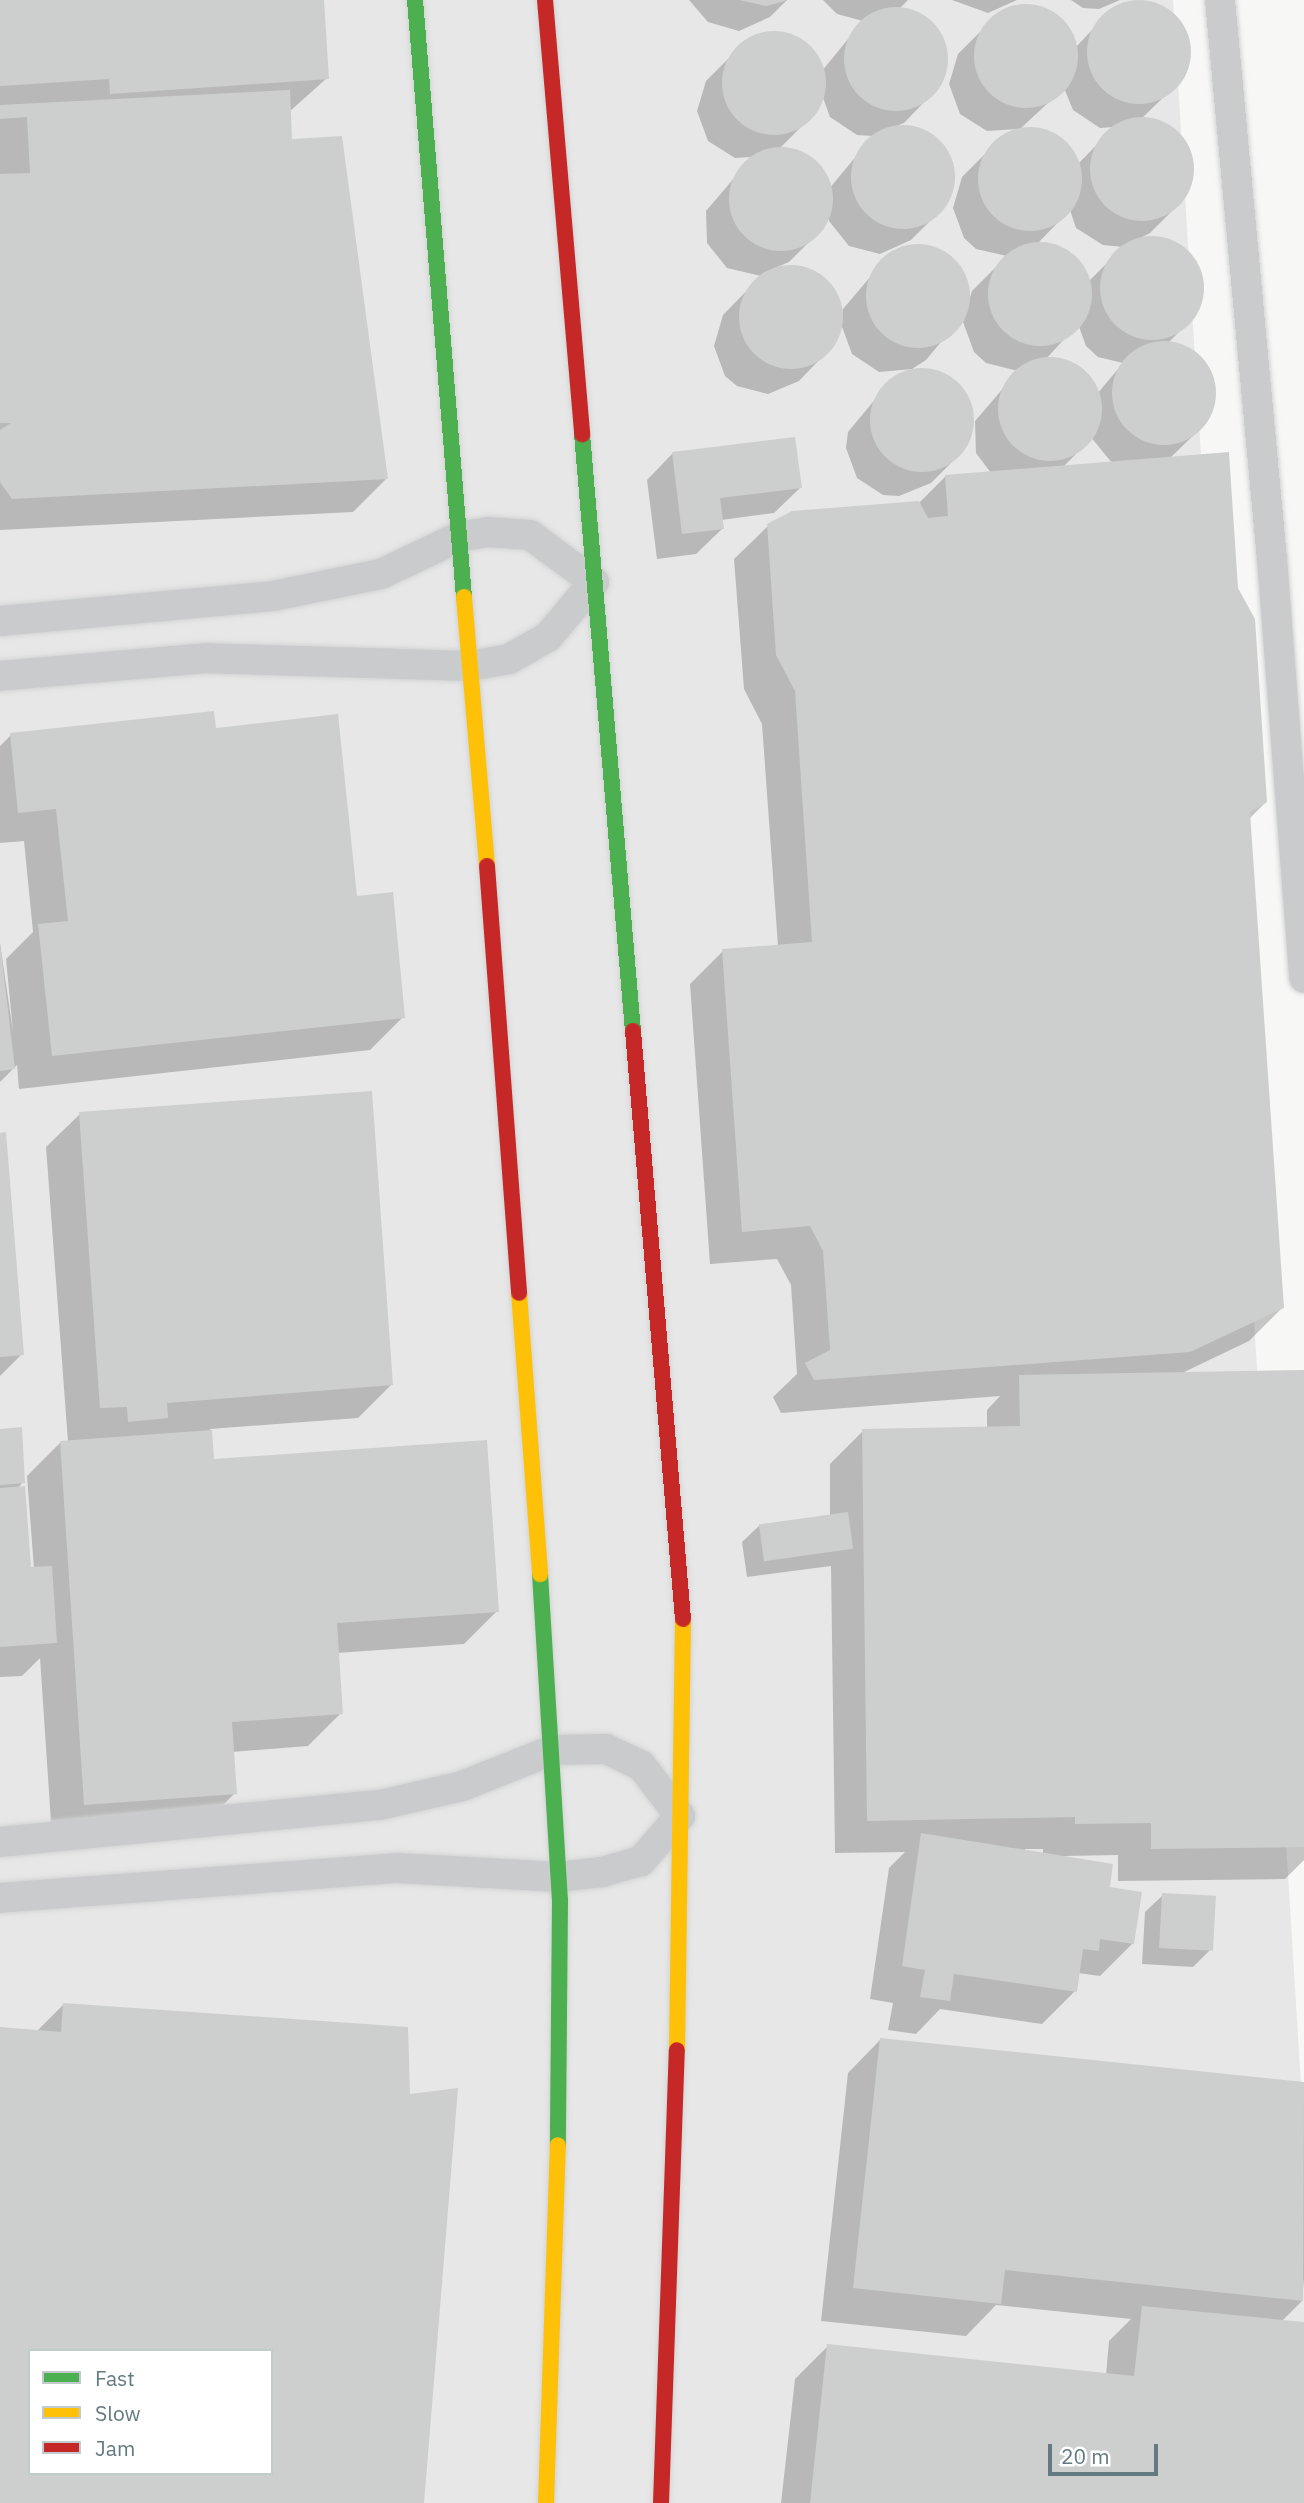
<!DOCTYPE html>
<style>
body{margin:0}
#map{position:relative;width:1304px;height:2503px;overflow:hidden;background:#f7f7f6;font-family:"IBM Plex Sans",sans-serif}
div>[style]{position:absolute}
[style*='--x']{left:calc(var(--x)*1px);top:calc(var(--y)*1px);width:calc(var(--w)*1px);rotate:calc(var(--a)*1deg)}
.built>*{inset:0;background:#e6e7e6}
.shadow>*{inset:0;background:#0003}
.building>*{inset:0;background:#cdcfcf;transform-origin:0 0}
.round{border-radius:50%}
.roads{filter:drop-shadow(0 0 2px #d3d4d4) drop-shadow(0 0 2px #d3d4d4)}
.street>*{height:30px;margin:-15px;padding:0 15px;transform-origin:15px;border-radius:15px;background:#c9cbcc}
.fast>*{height:16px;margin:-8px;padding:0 8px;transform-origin:8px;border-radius:8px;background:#4caf50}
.slow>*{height:16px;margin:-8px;padding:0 8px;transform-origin:8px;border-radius:8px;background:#ffc107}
.jam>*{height:16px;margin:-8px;padding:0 8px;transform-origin:8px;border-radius:8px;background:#c62828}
span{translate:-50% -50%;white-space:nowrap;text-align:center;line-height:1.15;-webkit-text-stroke:7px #fff;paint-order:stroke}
.legend{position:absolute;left:28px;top:2349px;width:245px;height:126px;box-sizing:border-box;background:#fff;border:2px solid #c1cacc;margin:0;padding:9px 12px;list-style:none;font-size:21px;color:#637a80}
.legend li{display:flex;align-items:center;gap:14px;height:35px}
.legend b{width:35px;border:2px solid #c1cacc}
.scale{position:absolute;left:1048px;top:2444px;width:110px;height:32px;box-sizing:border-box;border:4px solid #637a80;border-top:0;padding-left:9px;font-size:21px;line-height:24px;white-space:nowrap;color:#637a80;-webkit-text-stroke:5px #fff;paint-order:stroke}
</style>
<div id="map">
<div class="built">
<i style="clip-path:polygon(evenodd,0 0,1173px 0,1304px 2134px,1304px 2503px,0 2503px,0 0,30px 2351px,271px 2351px,271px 2473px,30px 2473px,30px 2351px)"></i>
</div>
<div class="shadow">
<i style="clip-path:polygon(0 0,322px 0,327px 78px,289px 112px,290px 141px,386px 479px,353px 512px,0 530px)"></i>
<i style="clip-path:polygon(689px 0,787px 0,770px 17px,739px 31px,708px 22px)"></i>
<i style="clip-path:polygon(evenodd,823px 0,908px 0,899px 9px,914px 12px,940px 34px,946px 66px,930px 96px,904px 123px,889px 129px,921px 130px,946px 151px,953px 184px,937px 214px,911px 240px,880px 254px,849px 246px,829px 221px,829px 210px,815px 236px,789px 262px,761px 274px,793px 267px,824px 279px,835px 292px,841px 325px,825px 354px,799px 381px,768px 394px,737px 386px,725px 376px,714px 346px,723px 315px,761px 276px,727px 268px,707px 243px,706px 211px,752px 157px,735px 158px,708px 141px,697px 111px,706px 81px,744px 43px,776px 32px,807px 45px,818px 57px,821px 72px,863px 21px,837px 14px,823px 0,822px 95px,830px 117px,857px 135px,873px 136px,828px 190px,825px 173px,799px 151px,781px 147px,808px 120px,822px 95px)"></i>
<i style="clip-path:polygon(952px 0,1017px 0,988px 13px)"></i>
<i style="clip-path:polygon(1071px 0,1120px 0,1099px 9px,1083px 8px)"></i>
<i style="clip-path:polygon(evenodd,1141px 2px,1172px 14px,1189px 43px,1189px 60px,1172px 89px,1142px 118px,1175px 131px,1186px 144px,1192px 177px,1176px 207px,1150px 233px,1123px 247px,1103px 245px,1076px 228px,1070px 210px,1039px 242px,1073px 255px,1088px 282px,1123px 247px,1154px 237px,1186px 250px,1196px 263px,1202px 296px,1186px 325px,1168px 343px,1198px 354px,1214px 383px,1214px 400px,1199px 430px,1170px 458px,1237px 588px,1266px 802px,1249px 819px,1282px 1308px,1249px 1341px,1180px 1374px,1304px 1371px,1304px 1860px,1285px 1879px,1118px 1881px,1118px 1855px,1064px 1856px,1108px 1888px,1133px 1943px,1100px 1976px,1078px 1973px,1075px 1991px,1042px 2024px,940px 2009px,916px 2034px,888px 2030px,893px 2003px,870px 1999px,889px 1868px,905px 1852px,835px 1853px,831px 1566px,747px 1577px,742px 1542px,760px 1525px,830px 1516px,830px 1464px,863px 1431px,987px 1428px,987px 1410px,1000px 1396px,781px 1413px,773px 1397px,797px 1374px,791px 1285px,777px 1259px,710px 1264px,690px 984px,723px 951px,778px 946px,762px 724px,744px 689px,734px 559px,768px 526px,919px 503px,946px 476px,991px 473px,976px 453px,975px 421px,1018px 371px,986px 363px,974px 352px,963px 322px,966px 312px,926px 360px,912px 369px,879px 372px,852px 354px,841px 324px,843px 309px,888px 256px,920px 246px,951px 258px,962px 270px,968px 304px,972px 291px,1007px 256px,976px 249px,964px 238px,953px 208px,962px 177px,1000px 139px,1032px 129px,1063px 141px,1077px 165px,1114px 127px,1100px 128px,1073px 110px,1064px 88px,1020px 129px,987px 131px,960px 114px,949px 84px,958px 54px,996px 16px,1027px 5px,1059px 17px,1076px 47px,1109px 12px,1141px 2px,1078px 324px,1086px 346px,1098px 357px,1123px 363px,1097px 394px,1084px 370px,1052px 358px,1045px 360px,1078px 324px,1141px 2px,1090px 436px,1112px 463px,1063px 467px,1084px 446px,1090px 436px,1141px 2px,1025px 1849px,1043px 1849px,1043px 1854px,1025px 1851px,1025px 1849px)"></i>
<i style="clip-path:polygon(924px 369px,956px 381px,966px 394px,972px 427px,957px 457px,931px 483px,899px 496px,883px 495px,857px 478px,846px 448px,848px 432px,892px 379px)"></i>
<i style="clip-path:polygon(672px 454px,800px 488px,774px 513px,721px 520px,722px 529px,696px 554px,657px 559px,647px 480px)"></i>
<i style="clip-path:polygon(214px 729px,403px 1017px,370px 1050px,19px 1089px,17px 1065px,0 1082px,0 943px,13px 1032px,6px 959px,33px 932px,24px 841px,0 843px,0 746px,11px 735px)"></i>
<i style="clip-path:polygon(80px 1114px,391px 1385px,358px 1418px,210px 1429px,212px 1461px,497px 1611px,464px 1644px,337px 1653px,341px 1713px,308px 1746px,232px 1752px,235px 1793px,202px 1826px,52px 1837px,40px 1658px,22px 1676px,0 1677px,0 1430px,23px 1482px,18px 1488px,30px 1569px,34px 1569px,27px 1476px,60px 1443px,68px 1442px,46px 1147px)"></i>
<i style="clip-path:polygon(0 1135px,22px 1354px,0 1376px)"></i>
<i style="clip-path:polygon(1163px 1895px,1210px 1950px,1193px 1967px,1142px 1964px,1145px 1912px)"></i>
<i style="clip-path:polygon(evenodd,64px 2004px,422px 2503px,0 2503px,0 2029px,36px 2032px,64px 2004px,30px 2351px,271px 2351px,271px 2473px,30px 2473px,30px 2351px)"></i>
<i style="clip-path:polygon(881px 2039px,1304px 2084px,1304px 2278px,1302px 2301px,1281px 2322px,1304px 2324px,1304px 2503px,781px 2503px,795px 2379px,828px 2346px,1106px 2375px,1109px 2341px,1131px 2319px,996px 2305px,966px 2336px,821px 2321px,848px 2073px)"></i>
</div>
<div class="building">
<i style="clip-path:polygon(0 0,324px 0,329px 79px,110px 94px,109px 79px,0 86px)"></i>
<i style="clip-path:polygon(739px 0,785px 0,785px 1px,766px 6px)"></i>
<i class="round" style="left:1087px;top:0;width:104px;height:104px"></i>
<i class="round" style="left:974px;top:4px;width:104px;height:104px"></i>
<i class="round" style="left:844px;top:7px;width:104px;height:104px"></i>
<i class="round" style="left:722px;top:31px;width:104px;height:104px"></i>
<i style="clip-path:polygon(290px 90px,292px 139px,342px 136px,388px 479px,12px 499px,0 482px,0 430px,11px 423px,0 423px,0 174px,30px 173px,27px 117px,0 119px,0 105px)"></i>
<i class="round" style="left:1090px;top:117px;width:104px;height:104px"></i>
<i class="round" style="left:851px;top:125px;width:104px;height:104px"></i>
<i class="round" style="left:978px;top:127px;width:104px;height:104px"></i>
<i class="round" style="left:729px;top:147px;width:104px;height:104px"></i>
<i class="round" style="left:1100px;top:236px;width:104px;height:104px"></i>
<i class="round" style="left:988px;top:242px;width:104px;height:104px"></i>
<i class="round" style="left:866px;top:244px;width:104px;height:104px"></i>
<i class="round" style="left:739px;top:265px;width:104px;height:104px"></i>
<i class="round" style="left:1112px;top:341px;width:104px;height:104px"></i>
<i class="round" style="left:998px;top:357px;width:104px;height:104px"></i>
<i class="round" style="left:870px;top:368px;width:104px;height:104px"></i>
<i style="clip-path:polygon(795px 437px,802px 488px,720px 498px,724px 529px,682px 534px,672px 452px)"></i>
<i style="clip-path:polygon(1229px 452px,1238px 588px,1255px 619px,1267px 802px,1250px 812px,1284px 1308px,1190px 1352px,814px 1380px,805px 1363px,830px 1350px,823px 1251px,810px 1226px,742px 1232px,722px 949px,812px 942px,795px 691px,776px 655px,767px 524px,792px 511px,919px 501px,928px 518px,948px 516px,945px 475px)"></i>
<i style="clip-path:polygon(214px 711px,216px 728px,338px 714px,357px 896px,393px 892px,405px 1018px,52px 1056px,38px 924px,68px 921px,56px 809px,18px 813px,10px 733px)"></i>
<i style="clip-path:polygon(0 943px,15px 1069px,0 1071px)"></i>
<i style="clip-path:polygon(372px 1091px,393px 1385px,167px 1403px,168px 1418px,128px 1422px,127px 1407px,100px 1408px,79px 1112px)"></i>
<i style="clip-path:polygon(6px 1132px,24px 1355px,0 1357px,0 1133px)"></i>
<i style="clip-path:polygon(1304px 1370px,1304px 1847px,1151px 1849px,1151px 1823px,1075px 1824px,1075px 1817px,867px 1821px,862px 1429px,1020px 1426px,1019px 1375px)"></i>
<i style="clip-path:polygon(22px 1427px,25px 1483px,0 1485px,0 1429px)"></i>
<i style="clip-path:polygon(212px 1430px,214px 1459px,487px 1440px,499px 1612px,337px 1623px,343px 1714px,232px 1722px,237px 1794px,84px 1805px,60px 1441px)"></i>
<i style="clip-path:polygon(25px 1486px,31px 1567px,52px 1566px,57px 1643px,0 1647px,0 1488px)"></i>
<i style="left:848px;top:1512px;width:37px;height:90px;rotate:82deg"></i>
<i style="clip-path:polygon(921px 1833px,1113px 1864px,1110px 1887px,1142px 1892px,1134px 1944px,1100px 1939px,1099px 1951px,1083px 1949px,1077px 1992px,954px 1974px,950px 2001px,920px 1997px,925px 1970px,902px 1966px)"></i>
<i style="left:1162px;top:1893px;width:54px;height:55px;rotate:3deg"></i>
<i style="clip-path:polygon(evenodd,63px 2003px,408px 2027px,410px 2094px,458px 2088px,424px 2503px,0 2503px,0 2027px,61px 2032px,63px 2003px,30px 2351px,271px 2351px,271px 2473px,30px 2473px,30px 2351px)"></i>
<i style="clip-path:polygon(880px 2038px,1304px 2082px,1303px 2301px,1005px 2270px,1001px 2304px,853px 2288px)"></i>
<i style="clip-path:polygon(1142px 2306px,1304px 2322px,1304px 2503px,810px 2503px,827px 2344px,1134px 2376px)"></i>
</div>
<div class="roads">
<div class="street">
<i style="--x:1220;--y:0;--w:561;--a:84.69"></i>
<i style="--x:1272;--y:559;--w:420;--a:85.6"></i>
<i style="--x:0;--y:621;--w:274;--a:-5.2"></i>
<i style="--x:273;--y:596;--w:110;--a:-11.5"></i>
<i style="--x:381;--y:574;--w:86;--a:-25.4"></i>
<i style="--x:459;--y:537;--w:29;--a:-10"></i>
<i style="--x:488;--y:532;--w:42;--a:4.1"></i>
<i style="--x:530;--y:535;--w:79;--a:36.3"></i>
<i style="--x:594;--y:582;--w:72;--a:129.9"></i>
<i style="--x:548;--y:637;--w:45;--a:150.6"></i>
<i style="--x:509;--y:659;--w:40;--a:170"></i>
<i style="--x:470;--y:666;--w:262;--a:-178.3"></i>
<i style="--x:208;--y:658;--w:209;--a:175.1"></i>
<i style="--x:0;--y:1842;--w:382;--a:-5.6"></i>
<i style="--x:380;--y:1805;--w:84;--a:-13"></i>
<i style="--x:462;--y:1786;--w:98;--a:-21.6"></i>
<i style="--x:553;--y:1750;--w:53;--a:-1.1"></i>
<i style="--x:606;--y:1749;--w:38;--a:25"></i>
<i style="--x:641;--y:1765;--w:64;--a:52.6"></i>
<i style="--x:680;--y:1816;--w:60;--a:130.9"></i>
<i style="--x:641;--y:1861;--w:41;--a:164.2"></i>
<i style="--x:602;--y:1872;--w:43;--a:173.4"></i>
<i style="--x:559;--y:1877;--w:162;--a:-176.8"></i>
<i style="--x:397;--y:1868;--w:398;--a:175.7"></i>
</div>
<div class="fast">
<i style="--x:415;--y:0;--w:599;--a:85.31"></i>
<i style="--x:582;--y:434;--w:599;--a:85.12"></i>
<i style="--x:540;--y:1574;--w:327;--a:86.5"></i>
<i style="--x:560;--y:1900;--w:245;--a:90.5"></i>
</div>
<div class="slow">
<i style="--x:464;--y:597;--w:270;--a:85.1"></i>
<i style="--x:519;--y:1293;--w:282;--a:85.7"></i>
<i style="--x:677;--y:2050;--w:431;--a:-89.2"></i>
<i style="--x:546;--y:2503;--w:358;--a:-88.1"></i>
</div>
<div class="jam">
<i style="--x:545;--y:0;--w:436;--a:85.1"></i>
<i style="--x:487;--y:866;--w:428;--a:85.7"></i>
<i style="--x:633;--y:1031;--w:590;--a:85.14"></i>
<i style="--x:661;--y:2503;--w:453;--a:-88"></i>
</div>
</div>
<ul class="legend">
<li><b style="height:9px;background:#4caf50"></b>Fast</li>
<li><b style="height:9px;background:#ffc107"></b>Slow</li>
<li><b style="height:9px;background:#c62828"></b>Jam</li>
</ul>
<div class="scale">20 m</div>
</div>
